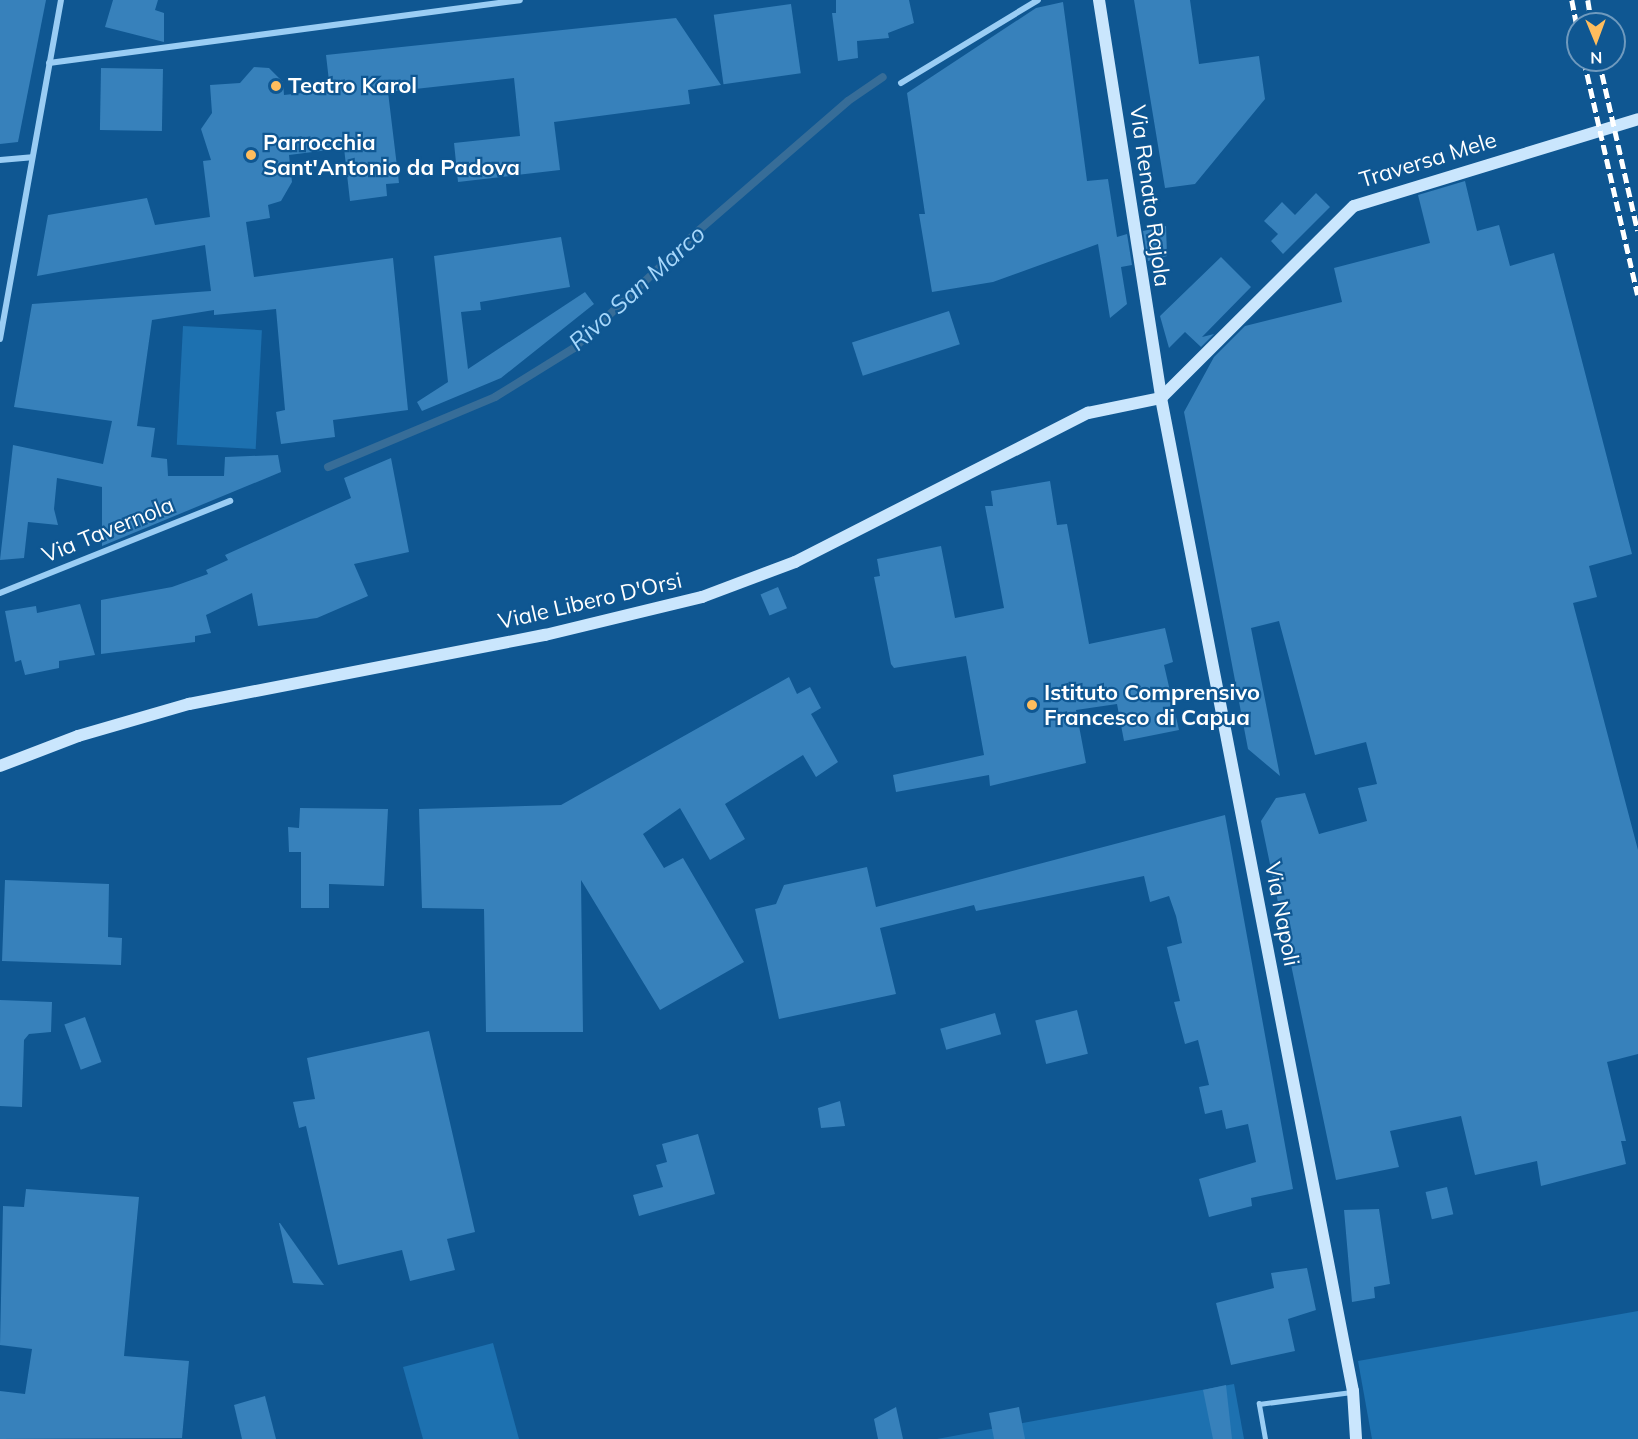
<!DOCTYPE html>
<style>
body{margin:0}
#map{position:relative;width:1638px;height:1439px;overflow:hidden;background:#0f5792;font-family:Mulish,sans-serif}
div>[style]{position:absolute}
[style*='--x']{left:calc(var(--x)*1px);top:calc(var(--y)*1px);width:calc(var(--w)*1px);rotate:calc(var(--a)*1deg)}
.green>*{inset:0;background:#1d71b0;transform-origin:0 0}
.stream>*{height:8px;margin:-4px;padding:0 4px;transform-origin:4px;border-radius:4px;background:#376d98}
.building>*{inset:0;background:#3781bb;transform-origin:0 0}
.lane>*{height:4.5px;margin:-2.25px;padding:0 2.25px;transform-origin:2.25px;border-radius:2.25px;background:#9acdf4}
.street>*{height:6px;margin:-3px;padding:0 3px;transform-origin:3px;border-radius:3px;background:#9acdf4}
.secondary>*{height:12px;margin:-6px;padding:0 6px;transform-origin:6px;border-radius:6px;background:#cae6fd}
.rail>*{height:4.5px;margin-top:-2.25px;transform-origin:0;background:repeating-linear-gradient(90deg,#fff 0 10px,transparent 0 14.5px)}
.dots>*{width:16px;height:16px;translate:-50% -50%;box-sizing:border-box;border:3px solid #0f5792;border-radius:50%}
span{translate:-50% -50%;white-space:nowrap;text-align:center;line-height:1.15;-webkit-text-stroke:4.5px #0f5792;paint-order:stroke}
.poi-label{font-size:22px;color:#fff;font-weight:700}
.left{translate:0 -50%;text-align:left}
.street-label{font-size:22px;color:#fff}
.water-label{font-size:24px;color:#a6d7fb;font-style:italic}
.north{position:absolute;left:1566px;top:12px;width:60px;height:60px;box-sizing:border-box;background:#0f5792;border:2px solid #6f9abe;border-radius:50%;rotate:179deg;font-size:16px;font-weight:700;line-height:24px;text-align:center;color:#fff}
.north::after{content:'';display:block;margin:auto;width:21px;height:27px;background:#ffbd5d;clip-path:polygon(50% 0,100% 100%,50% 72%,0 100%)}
</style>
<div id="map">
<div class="green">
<i style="left:183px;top:326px;width:79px;height:119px;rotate:3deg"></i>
<i style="clip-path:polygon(1638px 1311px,1638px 1439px,1372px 1439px,1358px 1361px)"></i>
<i style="clip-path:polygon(493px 1343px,519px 1439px,423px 1439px,403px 1367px)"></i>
<i style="clip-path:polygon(1234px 1384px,1244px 1439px,937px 1439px)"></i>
</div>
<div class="stream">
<i style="--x:328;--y:467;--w:181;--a:-22.7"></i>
<i style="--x:495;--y:397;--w:93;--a:-31.8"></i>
<i style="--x:574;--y:348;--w:170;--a:-43.3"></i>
<i style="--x:698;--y:231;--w:198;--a:-40.9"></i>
<i style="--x:848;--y:101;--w:42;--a:-34.4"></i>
</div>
<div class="building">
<i style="clip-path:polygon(0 0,46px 0,18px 142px,0 144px)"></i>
<i style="clip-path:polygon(113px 0,158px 0,155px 10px,164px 13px,164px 42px,105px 27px)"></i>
<i style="clip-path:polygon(836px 0,909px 0,914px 23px,888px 33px,889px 38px,857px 41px,858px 58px,838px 61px,832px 13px,836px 13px)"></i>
<i style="clip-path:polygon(1134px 0,1190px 0,1199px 64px,1259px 56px,1265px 99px,1195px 184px,1165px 188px)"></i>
<i style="clip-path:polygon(1063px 2px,1087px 181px,1108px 179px,1117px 237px,1127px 234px,1132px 265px,1121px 267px,1127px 304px,1110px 318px,1098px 244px,993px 282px,932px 292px,919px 214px,925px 214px,907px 93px,1036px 8px)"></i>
<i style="left:791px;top:4px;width:70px;height:78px;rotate:82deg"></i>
<i style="clip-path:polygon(676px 18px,721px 85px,688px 90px,690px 104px,554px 122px,560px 170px,458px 182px,454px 143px,520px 136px,514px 78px,388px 92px,399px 183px,386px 184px,387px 196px,350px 201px,344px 148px,289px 155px,292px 182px,281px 201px,268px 205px,270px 218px,246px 222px,254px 277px,393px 258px,408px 410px,333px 420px,335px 437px,281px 444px,276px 412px,285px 410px,276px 309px,214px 315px,214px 310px,152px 320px,137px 426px,155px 428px,151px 457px,167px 459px,168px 476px,224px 476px,225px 457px,278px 455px,281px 472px,102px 546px,102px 487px,57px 478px,54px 509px,58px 525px,28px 522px,24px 558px,0 560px,13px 445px,103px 464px,112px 421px,14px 407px,32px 304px,211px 291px,205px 245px,37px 276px,48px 215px,147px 198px,155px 225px,210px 217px,203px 161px,211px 160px,201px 129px,212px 113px,210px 85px,240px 83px,254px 67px,269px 68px,283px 82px,284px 95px,330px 90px,326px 55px)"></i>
<i style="left:101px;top:68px;width:62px;height:62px;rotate:1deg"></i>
<i style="clip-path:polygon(1465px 181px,1477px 231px,1499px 225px,1510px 266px,1554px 253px,1632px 554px,1589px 566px,1597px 597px,1573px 603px,1638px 850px,1638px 1054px,1607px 1062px,1626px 1141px,1621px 1141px,1626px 1164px,1541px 1186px,1537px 1161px,1475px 1175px,1461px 1116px,1390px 1131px,1399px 1167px,1336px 1180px,1261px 821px,1276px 798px,1305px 793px,1319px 834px,1367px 821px,1358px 788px,1377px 784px,1366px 742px,1315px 755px,1279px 621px,1251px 628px,1280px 776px,1248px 749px,1184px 412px,1214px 357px,1245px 326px,1342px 302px,1334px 268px,1430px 243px,1418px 195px)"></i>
<i style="clip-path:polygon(1316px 193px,1330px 207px,1283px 254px,1271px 241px,1278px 234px,1264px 221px,1282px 202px,1295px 215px)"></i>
<i style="clip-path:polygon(1166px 226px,1167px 256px,1148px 261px,1143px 231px)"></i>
<i style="clip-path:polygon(561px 237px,570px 287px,480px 302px,481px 310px,461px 312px,468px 369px,585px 292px,594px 304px,501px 378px,422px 411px,417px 402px,448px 382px,434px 256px)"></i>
<i style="clip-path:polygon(1221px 257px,1251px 287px,1202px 337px,1214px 334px,1201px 347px,1185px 332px,1169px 348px,1160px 316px)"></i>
<i style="left:949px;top:311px;width:35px;height:102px;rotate:72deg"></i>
<i style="clip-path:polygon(391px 458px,409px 552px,354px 564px,368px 596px,317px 618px,258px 626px,252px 593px,206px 615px,211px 633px,195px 636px,195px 642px,101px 654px,101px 600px,172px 587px,208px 574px,206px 570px,228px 560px,225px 555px,351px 498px,344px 478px)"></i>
<i style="clip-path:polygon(1050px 481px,1057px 525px,1067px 524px,1089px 644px,1165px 628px,1173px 662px,1164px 665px,1179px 730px,1124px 741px,1117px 704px,1076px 710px,1086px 763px,990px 786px,989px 775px,896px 792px,893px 775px,984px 755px,966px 656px,894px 668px,891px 664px,874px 577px,880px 576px,877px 559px,941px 546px,955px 618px,1004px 608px,985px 506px,993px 506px,991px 491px)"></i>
<i style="left:778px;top:587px;width:23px;height:19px;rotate:67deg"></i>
<i style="clip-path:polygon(80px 604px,95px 655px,59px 661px,59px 668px,25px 675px,21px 660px,15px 662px,5px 611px,36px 606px,37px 613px)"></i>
<i style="clip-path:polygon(789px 677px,797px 694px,810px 687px,821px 708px,811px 714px,838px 762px,816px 777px,803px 755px,725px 804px,745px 839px,710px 860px,680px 808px,643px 834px,664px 868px,683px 858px,744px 962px,660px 1010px,581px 880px,583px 1032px,486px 1032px,484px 909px,422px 908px,419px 809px,561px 805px)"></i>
<i style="clip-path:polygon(300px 808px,388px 809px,384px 886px,329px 884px,329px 908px,301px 908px,301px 852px,289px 852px,288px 827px,299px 828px)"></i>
<i style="clip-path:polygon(1225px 815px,1293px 1189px,1251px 1198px,1252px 1206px,1209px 1217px,1199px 1179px,1256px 1162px,1248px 1124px,1226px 1129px,1222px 1110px,1205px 1114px,1199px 1087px,1209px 1085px,1198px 1040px,1185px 1044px,1174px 1002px,1180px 1001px,1167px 947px,1182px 943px,1176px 916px,1169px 896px,1150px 902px,1144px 876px,976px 911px,974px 905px,880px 928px,896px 994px,779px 1019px,755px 909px,776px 904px,784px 885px,867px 867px,876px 907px)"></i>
<i style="clip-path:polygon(5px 880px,109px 884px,108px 937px,122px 938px,121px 965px,2px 961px)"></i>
<i style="clip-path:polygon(0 1000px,52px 1002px,51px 1032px,29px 1034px,24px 1040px,22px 1107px,0 1106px)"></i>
<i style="left:1077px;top:1010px;width:45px;height:43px;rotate:76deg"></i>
<i style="left:995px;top:1013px;width:22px;height:57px;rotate:74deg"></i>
<i style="left:85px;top:1017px;width:48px;height:22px;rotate:70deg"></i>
<i style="clip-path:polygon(429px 1031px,475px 1232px,447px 1239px,455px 1270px,410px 1281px,402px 1250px,338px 1265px,306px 1126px,299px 1128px,293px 1102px,315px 1099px,307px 1058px)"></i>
<i style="clip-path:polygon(840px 1101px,845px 1126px,821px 1128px,818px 1108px)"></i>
<i style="clip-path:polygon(698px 1134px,715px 1194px,639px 1216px,633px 1195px,663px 1187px,656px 1165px,667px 1162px,662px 1144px)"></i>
<i style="left:1447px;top:1187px;width:28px;height:22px;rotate:77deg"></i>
<i style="clip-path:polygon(26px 1189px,139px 1197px,124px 1356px,189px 1361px,182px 1438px,0 1439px,0 1391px,25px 1394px,32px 1349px,0 1345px,3px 1206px,24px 1207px)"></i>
<i style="clip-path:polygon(1379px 1209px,1390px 1284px,1374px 1287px,1375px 1298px,1352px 1302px,1344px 1210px)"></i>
<i style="clip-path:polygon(279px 1223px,280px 1223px,324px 1285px,293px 1283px)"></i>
<i style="clip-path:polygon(1307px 1268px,1316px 1310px,1288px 1319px,1295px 1351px,1231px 1365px,1216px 1303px,1274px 1288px,1271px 1273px)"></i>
<i style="clip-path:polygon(1226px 1385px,1232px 1439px,1213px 1439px,1203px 1390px)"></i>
<i style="clip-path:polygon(265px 1396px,276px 1439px,242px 1439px,234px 1405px)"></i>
<i style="clip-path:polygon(896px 1407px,903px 1439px,878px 1439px,874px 1419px)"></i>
<i style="clip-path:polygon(1019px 1407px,1025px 1439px,994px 1439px,989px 1413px)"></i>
</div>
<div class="lane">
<i style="--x:1265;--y:1439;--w:36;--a:-100"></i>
<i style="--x:1259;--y:1404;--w:93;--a:-7.4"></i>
</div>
<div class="street">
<i style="--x:49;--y:63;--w:475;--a:-7.6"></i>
<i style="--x:901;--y:83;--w:160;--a:-31.2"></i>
<i style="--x:0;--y:160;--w:32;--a:-5"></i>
<i style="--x:0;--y:339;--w:344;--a:-79.8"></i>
<i style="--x:0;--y:593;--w:248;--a:-21.8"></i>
</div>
<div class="secondary">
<i style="--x:1099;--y:0;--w:403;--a:81.1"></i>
<i style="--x:1161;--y:398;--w:1011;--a:79.06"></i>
<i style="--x:1353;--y:1391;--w:48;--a:86.4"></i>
<i style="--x:1161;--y:398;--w:272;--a:-44.9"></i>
<i style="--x:1354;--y:206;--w:297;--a:-17"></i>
<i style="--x:0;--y:766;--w:84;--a:-21"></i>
<i style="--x:78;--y:736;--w:116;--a:-16.1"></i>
<i style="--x:189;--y:704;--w:363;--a:-11"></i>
<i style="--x:545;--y:635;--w:162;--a:-13.6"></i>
<i style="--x:702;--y:597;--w:99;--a:-20.6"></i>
<i style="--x:795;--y:562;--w:329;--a:-27"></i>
<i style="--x:1088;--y:413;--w:75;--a:-11.6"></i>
</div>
<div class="rail">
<i style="--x:1572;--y:0;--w:31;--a:79"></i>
<i style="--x:1588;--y:0;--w:24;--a:81"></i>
<i style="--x:1584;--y:60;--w:241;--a:77.1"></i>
<i style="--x:1599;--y:60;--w:175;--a:77.2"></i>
</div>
<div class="dots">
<i style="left:276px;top:86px;background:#ffbd5d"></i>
<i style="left:251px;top:155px;background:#ffbd5d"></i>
<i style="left:1032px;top:705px;background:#ffbd5d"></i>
</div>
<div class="poi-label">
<span class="left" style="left:288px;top:86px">Teatro Karol</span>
<span class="left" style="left:263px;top:155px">Parrocchia<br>Sant'Antonio da Padova</span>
<span class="left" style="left:1044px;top:705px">Istituto Comprensivo<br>Francesco di Capua</span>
</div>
<div class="street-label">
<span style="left:1428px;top:160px;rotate:-17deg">Traversa Mele</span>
<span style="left:1150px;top:196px;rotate:82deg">Via Renato Rajola</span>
<span style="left:108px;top:530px;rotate:-22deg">Via Tavernola</span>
<span style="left:590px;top:601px;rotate:-13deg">Viale Libero D'Orsi</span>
<span style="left:1282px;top:914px;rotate:79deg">Via Napoli</span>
</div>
<div class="water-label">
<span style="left:637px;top:288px;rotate:-42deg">Rivo San Marco</span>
</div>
<div class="north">N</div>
</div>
